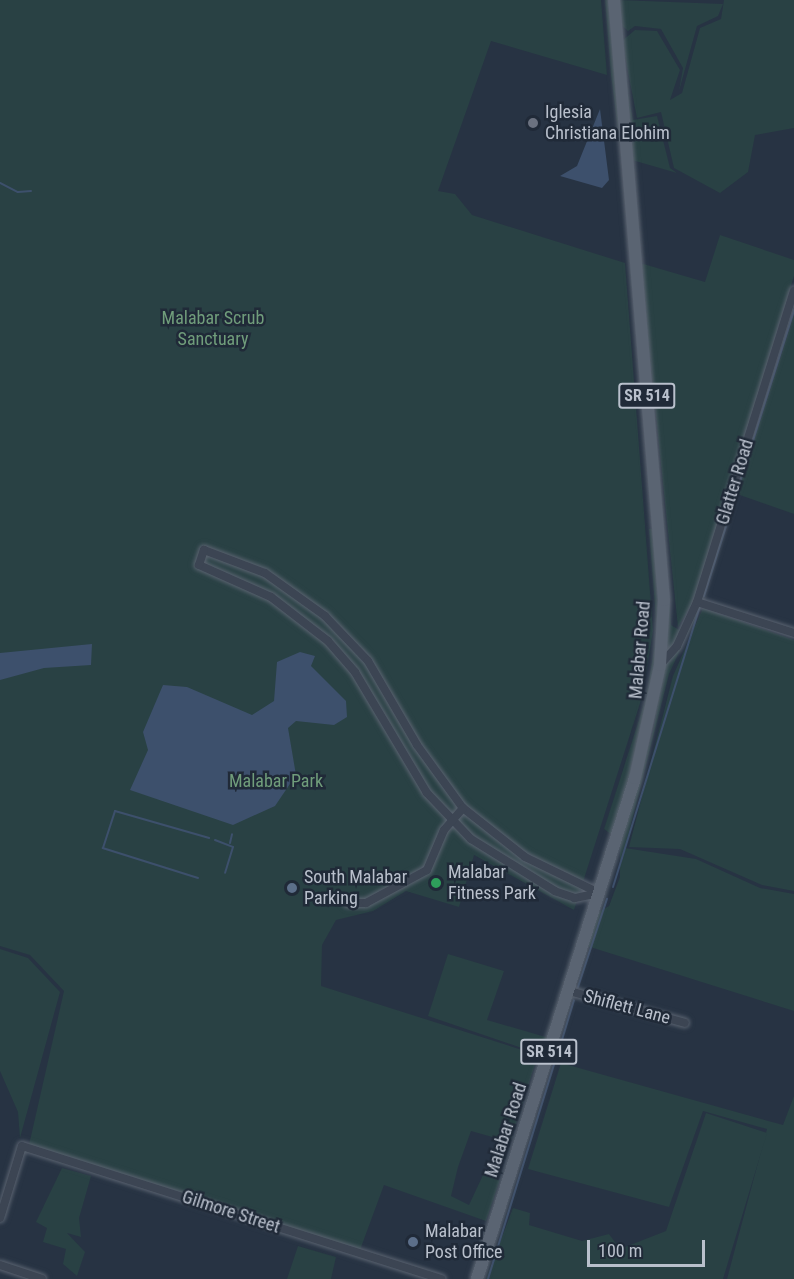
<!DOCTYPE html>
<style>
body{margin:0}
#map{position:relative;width:794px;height:1279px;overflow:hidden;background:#273343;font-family:"Roboto Condensed",sans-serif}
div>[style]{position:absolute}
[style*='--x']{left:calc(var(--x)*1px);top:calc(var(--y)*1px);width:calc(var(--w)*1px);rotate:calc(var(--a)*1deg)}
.green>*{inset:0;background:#294144}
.water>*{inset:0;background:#3d506c}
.stream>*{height:2px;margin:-1px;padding:0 1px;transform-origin:1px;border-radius:1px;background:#3d506c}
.roads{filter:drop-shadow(0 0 2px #5a6370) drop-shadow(0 0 2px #5a6370)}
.street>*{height:8px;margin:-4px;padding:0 4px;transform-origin:4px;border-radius:4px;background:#3c4553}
.primary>*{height:12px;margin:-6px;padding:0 6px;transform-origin:6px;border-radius:6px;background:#5a6472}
.dots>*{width:16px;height:16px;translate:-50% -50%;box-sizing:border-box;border:3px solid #202a38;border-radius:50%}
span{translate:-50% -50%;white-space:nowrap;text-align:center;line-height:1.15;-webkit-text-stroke:5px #202a38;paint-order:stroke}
.shield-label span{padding:2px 4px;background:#202a38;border:2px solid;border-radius:4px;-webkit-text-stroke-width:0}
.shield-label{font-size:16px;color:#b9c0cc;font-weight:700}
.poi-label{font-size:18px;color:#b9c0cc}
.left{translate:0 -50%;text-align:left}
.park-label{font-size:18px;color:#709d7b}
.street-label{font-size:18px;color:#b9c0cc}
.scale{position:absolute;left:587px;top:1240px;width:118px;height:27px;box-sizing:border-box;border:3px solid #b9c0cc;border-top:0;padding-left:8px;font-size:18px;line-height:21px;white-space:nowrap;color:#b9c0cc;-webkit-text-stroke:4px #202a38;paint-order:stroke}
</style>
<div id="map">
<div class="green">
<i style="clip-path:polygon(0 0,601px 0,607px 75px,491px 41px,438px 191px,455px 194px,472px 215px,625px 263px,653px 631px,642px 697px,574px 910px,474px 855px,459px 907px,406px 891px,373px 911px,336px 920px,322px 945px,321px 986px,538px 1055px,510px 1142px,471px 1131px,458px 1167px,451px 1196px,469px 1205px,483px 1175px,500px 1180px,486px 1221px,384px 1185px,360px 1250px,29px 1145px,64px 991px,30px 955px,0 946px)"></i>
<i style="clip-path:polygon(605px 0,609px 0,620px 145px,611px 75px)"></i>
<i style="clip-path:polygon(618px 0,723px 4px,718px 16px,697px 26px,679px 91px,683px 68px,661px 29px,635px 26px,628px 31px,620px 24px)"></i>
<i style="clip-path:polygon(724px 0,794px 0,794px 128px,755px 135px,748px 172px,720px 193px,674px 168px,661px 112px,637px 118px,622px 41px,635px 30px,657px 31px,680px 70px,670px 100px,682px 93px,700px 28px,721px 19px)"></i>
<i style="clip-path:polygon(624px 72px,633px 120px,657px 116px,670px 168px,677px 173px,632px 160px)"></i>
<i style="clip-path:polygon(720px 235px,794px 260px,794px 276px,694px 601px,678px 627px,640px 263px,705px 282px)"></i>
<i style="clip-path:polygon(794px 315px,794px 514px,737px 494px)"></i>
<i style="clip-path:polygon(649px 529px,653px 529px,659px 600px,655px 664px,644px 728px,612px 835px,604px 829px,646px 698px,657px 632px)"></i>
<i style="clip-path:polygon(664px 529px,671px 625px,679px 630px,699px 609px,669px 674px,625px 848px,696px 859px,760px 888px,794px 894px,794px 1011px,587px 946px,597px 913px,609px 906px,620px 877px,620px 841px,653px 731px,664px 666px)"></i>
<i style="clip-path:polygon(703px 608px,794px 640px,794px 891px,762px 885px,680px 849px,629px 847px,673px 676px)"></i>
<i style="clip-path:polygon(0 949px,28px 958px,60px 992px,20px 1138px,18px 1112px,0 1071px)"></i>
<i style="clip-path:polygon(448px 954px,504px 971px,487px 1020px,549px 1038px,542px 1055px,428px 1016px)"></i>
<i style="clip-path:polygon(561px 1063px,783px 1125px,794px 1096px,794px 1279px,727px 1279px,767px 1129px,703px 1111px,669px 1207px,528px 1169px)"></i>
<i style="clip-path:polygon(706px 1113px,767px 1133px,723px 1279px,486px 1279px,513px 1208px,530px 1213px,529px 1225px,582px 1241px,609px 1234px,620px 1249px,666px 1231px)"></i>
<i style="clip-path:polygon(62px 1168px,91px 1176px,79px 1218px,81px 1237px,67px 1233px,85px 1252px,77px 1276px,63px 1264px,66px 1249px,43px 1242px,47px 1228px,36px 1222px)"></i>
<i style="clip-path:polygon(298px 1246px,336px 1257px,331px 1279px,287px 1279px)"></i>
</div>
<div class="water">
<i style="clip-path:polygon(600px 109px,609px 180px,602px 188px,560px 176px,577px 166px)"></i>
<i style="clip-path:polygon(92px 644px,91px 665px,44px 668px,0 680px,0 653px)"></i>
<i style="clip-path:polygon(300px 652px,315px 656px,311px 666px,346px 701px,347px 717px,334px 725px,296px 721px,288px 728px,296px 775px,275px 806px,233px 825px,130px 790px,148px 750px,143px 732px,163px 685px,187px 687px,252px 715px,274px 701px,277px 662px)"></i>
</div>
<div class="stream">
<i style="--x:0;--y:183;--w:20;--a:27"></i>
<i style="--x:18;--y:192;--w:13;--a:-4"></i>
<i style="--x:704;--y:596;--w:300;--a:-72.5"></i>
<i style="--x:215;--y:840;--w:19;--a:21"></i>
<i style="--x:233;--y:847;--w:27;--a:107"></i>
<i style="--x:230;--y:843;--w:9;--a:-77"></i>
<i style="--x:198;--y:878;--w:100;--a:-162.5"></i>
<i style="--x:103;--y:848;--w:39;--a:-72"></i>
<i style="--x:115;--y:811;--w:98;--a:16"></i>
<i style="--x:613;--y:887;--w:294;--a:-72.8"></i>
<i style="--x:578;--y:987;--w:93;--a:-71.8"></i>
<i style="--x:558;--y:1053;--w:55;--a:-73.2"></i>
<i style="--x:488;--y:1279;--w:224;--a:-72.9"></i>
</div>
<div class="roads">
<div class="street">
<i style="--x:204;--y:550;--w:65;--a:20.7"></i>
<i style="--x:265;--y:573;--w:74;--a:35.6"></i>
<i style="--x:325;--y:616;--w:62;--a:46.3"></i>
<i style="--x:368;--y:661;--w:97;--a:59.7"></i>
<i style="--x:417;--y:745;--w:78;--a:53.9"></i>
<i style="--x:463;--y:808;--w:79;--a:38.3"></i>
<i style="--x:525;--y:857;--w:82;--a:25.9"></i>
<i style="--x:599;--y:893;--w:25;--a:168"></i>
<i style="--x:575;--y:898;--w:21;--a:-161"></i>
<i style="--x:555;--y:891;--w:99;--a:-148.2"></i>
<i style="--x:471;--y:839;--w:64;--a:-133.7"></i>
<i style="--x:427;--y:793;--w:141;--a:-120.8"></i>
<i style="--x:355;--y:672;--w:41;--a:-131.1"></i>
<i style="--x:328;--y:641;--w:72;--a:-142.3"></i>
<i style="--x:271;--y:597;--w:79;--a:-156"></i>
<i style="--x:199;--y:565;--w:16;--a:-72"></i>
<i style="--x:697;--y:602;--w:102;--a:17.7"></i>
<i style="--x:660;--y:665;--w:25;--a:-48"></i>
<i style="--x:677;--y:646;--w:48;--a:-65.6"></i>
<i style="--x:697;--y:602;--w:326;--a:-72.7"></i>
<i style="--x:348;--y:903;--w:18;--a:0"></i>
<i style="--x:366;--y:903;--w:69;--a:-28.4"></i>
<i style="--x:427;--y:870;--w:43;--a:-67"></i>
<i style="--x:444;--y:830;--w:29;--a:-49"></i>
<i style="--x:569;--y:991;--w:120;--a:15.4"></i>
<i style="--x:0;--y:1218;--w:75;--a:-73"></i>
<i style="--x:22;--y:1146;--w:440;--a:17.6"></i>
<i style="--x:0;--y:1265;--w:44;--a:18.4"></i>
</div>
<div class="primary">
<i style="--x:477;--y:1279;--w:525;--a:-72.5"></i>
<i style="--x:635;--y:778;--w:116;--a:-77.5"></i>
<i style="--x:660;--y:665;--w:65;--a:-86.5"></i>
<i style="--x:664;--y:600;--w:602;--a:-94.76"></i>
</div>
</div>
<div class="dots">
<i style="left:533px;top:123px;background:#6b7280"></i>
<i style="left:436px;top:883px;background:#2e9e5b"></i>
<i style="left:292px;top:888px;background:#5c6f8a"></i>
<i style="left:413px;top:1242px;background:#5c6f8a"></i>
</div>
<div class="shield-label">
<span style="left:647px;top:396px">SR 514</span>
<span style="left:549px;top:1052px">SR 514</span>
</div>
<div class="poi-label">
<span class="left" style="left:545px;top:123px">Iglesia<br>Christiana Elohim</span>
<span class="left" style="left:448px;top:883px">Malabar<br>Fitness Park</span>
<span class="left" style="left:304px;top:888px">South Malabar<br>Parking</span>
<span class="left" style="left:425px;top:1242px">Malabar<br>Post Office</span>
</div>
<div class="park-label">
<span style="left:213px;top:329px">Malabar Scrub<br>Sanctuary</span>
<span style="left:276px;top:781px">Malabar Park</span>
</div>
<div class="street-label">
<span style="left:735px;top:482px;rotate:-73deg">Glatter Road</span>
<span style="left:640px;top:650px;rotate:-85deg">Malabar Road</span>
<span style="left:627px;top:1007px;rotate:15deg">Shiflett Lane</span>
<span style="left:506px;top:1130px;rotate:-72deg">Malabar Road</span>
<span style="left:231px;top:1212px;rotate:18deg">Gilmore Street</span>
</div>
<div class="scale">100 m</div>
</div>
